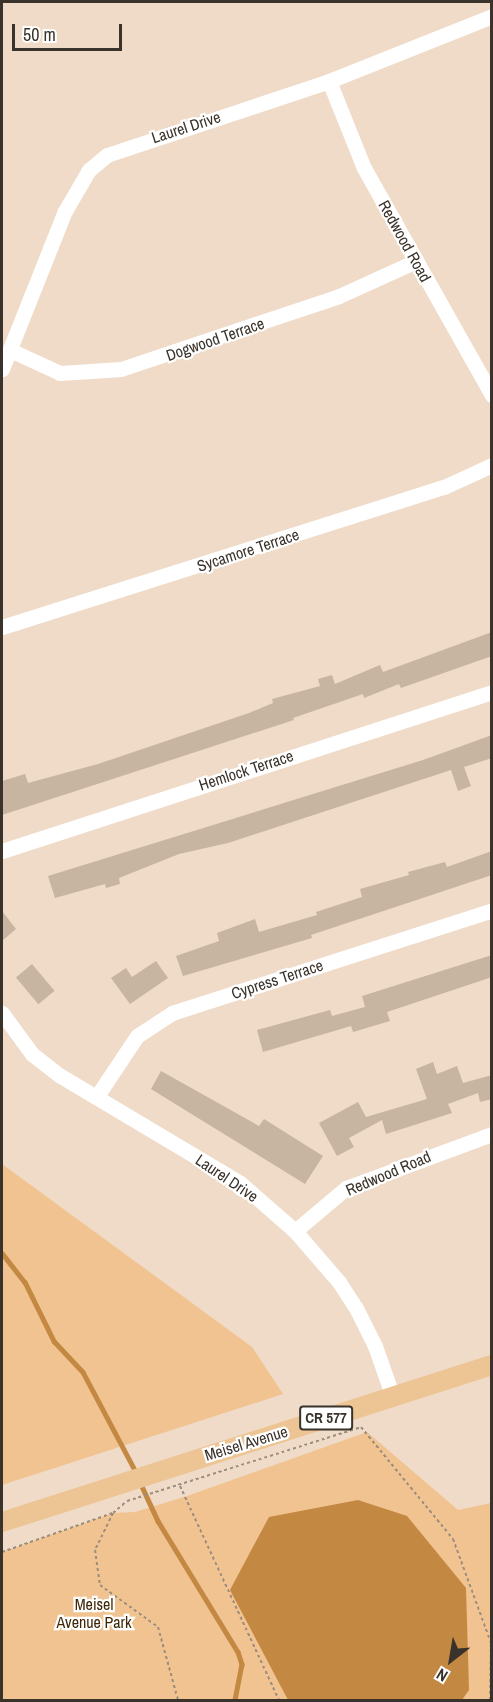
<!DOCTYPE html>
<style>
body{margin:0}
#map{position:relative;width:493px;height:1702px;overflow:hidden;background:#efdbc7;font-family:"Archivo Narrow",sans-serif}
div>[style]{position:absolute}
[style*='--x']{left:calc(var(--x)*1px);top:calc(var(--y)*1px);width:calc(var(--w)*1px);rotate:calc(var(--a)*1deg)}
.green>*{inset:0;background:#f1c390}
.water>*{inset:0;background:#c38842}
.stream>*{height:4.5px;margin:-2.25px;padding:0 2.25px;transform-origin:2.25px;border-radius:2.25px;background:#c38842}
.building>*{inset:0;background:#c7b4a1;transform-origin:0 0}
.path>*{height:2px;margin-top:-1px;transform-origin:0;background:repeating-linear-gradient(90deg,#9b8d7f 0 3px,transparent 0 6px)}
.minor>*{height:15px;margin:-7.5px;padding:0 7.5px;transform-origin:7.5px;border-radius:7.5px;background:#fff}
.major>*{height:20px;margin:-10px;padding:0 10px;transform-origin:10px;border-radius:10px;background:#edc595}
span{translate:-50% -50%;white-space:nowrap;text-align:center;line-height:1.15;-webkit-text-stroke:4.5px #fff;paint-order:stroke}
.shield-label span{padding:2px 4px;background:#fff;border:2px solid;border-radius:4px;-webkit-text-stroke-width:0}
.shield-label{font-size:15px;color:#3a332b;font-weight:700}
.street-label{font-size:16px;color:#3a332b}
.park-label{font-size:16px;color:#3e2606}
.frame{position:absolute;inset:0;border:3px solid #3a332b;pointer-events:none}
.north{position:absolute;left:421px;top:1630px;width:60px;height:60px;-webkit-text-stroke:4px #fff;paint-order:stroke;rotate:211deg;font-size:16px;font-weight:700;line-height:24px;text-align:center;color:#3a332b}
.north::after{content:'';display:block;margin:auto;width:21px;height:27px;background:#3a332b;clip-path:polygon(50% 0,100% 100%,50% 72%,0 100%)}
.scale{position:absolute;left:12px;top:24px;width:110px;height:27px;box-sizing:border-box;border:3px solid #3a332b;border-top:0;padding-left:8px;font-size:18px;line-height:21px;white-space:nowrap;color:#3a332b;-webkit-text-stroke:4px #fff;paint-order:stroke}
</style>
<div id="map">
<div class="green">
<i style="clip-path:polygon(2px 1164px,252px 1347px,283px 1394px,2px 1485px)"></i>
<i style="clip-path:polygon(367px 1432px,458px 1510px,491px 1503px,491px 1700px,2px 1700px,2px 1552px,113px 1513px,135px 1512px,187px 1496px)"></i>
</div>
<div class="water">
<i style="clip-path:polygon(358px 1500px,407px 1516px,466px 1588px,469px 1690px,462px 1700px,288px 1700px,230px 1590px,269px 1517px)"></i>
</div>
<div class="stream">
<i style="--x:2;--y:1253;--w:37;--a:52"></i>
<i style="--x:25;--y:1282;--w:66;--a:63.8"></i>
<i style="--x:54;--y:1341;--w:42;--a:46.9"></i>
<i style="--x:83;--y:1372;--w:115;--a:62.1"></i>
<i style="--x:140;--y:1482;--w:43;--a:65.2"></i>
<i style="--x:158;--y:1521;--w:153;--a:58.6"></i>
<i style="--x:238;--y:1652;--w:13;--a:72"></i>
<i style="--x:242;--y:1664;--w:37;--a:101"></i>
</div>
<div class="building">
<i style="clip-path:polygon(492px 632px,492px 656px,401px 688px,399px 684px,364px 698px,363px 694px,293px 718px,294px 720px,2px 815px,2px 781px,25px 774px,28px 783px,98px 764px,249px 713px,273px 703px,272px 699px,320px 686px,318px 679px,332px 675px,335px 684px,380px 665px,383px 672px)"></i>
<i style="clip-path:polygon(492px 735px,492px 758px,464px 767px,471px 786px,458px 791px,451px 770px,228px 843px,179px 854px,119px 878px,120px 884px,106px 888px,105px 884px,55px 898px,48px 876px,423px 760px)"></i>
<i style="clip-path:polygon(492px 851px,492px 875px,311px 935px,312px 938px,183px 976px,176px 956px,219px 941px,217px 933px,255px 919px,259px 932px,317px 915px,316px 912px,362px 897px,360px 889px,409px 875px,408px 872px,445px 862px,447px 867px)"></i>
<i style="clip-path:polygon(2px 911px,16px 929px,2px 941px)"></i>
<i style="clip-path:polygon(492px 955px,492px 977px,387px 1012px,390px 1021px,353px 1032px,351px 1026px,263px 1052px,257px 1030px,330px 1010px,332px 1016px,365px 1007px,362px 996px)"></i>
<i style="clip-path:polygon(156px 961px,168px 978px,130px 1004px,111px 978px,126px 968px,132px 977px)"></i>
<i style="left:32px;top:964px;width:35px;height:21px;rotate:50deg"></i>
<i style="clip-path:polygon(433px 1062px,437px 1074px,457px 1066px,463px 1083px,492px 1075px,492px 1099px,480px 1102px,478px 1093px,448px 1104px,452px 1113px,386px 1134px,382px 1120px,349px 1138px,354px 1147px,337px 1156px,319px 1123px,358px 1102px,366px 1117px,427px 1099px,416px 1069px)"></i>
<i style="clip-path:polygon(161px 1071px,259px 1126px,264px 1119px,323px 1156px,305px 1184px,151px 1089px)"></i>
</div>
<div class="path">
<i style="--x:180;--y:1486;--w:236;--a:65.2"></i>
<i style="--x:113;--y:1513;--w:41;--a:115.9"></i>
<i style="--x:95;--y:1550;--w:35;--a:82"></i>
<i style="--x:100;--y:1585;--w:72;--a:35.9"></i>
<i style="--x:158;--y:1627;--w:76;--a:74.7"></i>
<i style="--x:2;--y:1552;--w:118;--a:-19.4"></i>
<i style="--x:113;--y:1513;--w:18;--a:-41"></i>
<i style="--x:127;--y:1501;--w:245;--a:-17.5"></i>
<i style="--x:361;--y:1427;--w:145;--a:50.6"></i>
<i style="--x:453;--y:1539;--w:111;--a:69.9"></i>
<i style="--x:491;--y:1643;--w:57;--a:91"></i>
</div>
<div class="minor">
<i style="--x:329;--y:81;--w:94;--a:68.1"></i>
<i style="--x:364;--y:168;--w:261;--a:60.6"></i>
<i style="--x:10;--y:350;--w:55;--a:24.7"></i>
<i style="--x:60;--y:373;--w:61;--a:-3.8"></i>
<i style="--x:121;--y:369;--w:230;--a:-18.5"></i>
<i style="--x:339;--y:296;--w:85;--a:-24.4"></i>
<i style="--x:2;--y:369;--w:170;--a:-68.3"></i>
<i style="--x:65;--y:211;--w:48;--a:-59.7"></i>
<i style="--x:89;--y:170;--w:23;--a:-40"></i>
<i style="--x:107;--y:155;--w:234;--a:-18.4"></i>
<i style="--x:329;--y:81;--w:175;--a:-21.7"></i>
<i style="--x:2;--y:627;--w:464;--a:-17.6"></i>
<i style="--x:444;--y:487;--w:53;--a:-24.6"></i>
<i style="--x:2;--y:851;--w:515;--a:-17.98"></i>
<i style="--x:2;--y:1013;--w:51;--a:53.8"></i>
<i style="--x:32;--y:1054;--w:34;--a:38"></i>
<i style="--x:59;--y:1075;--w:211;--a:30.8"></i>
<i style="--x:240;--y:1183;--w:73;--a:41.1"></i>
<i style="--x:295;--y:1231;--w:67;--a:49.2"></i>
<i style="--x:339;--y:1282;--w:31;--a:57"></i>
<i style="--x:356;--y:1308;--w:42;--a:63.4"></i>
<i style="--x:375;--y:1346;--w:54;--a:70.6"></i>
<i style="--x:97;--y:1096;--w:72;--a:-56.3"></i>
<i style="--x:137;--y:1036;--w:42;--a:-33.3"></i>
<i style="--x:172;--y:1013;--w:336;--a:-17.8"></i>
<i style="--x:295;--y:1231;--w:67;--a:-40.1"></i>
<i style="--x:346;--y:1188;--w:156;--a:-20.3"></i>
</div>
<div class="major">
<i style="--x:2;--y:1522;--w:515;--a:-17.77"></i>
</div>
<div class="shield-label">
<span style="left:326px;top:1418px">CR 577</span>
</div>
<div class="street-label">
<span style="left:186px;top:127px;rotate:-18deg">Laurel Drive</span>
<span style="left:405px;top:241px;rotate:61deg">Redwood Road</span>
<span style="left:215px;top:339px;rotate:-19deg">Dogwood Terrace</span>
<span style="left:248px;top:550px;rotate:-18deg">Sycamore Terrace</span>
<span style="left:246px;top:770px;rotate:-18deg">Hemlock Terrace</span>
<span style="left:277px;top:979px;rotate:-18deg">Cypress Terrace</span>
<span style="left:388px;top:1173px;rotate:-23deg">Redwood Road</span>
<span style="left:227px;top:1178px;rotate:34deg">Laurel Drive</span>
<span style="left:246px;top:1443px;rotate:-17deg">Meisel Avenue</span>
</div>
<div class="park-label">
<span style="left:94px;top:1613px">Meisel<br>Avenue Park</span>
</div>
<div class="frame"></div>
<div class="north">N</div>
<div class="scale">50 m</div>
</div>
